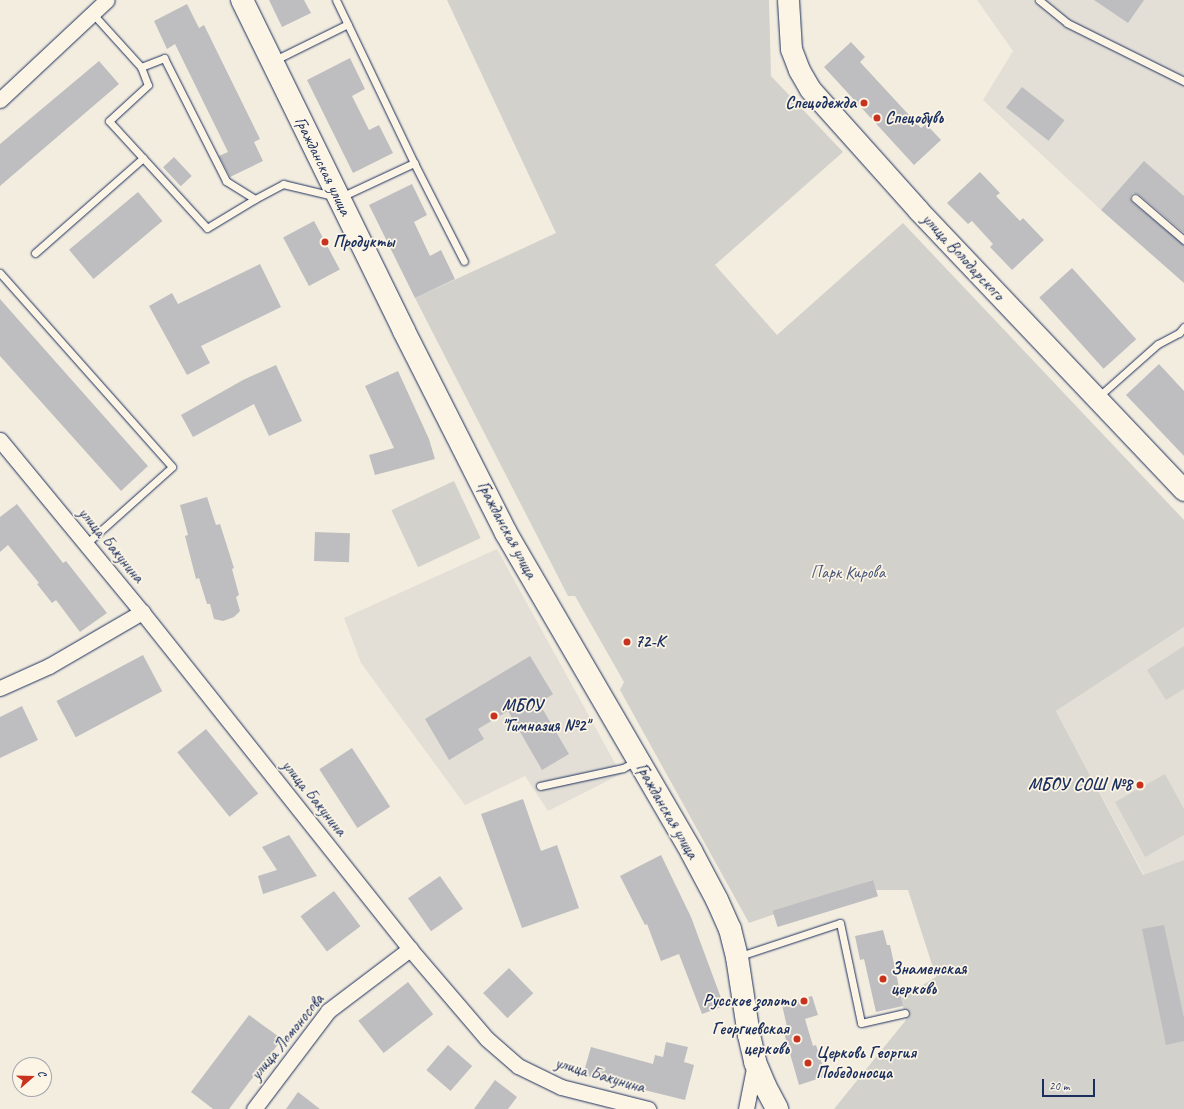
<!DOCTYPE html>
<meta charset="utf-8">
<style>
body{margin:0}
#map{position:relative;width:1184px;height:1109px;overflow:hidden;background:#f3ede0;font-family:Caveat,sans-serif}
div>[style]{position:absolute}
[style*='--x']{left:calc(var(--x)*1px);top:calc(var(--y)*1px);width:calc(var(--w)*1px);rotate:calc(var(--a)*1deg)}
.built>*{inset:0;background:#e3dfd6}
.green>*{inset:0;background:#d3d1cc;transform-origin:0 0}
.building>*{inset:0;background:#bebec0;transform-origin:0 0}
.roads{filter:drop-shadow(0 0 1px #1b2f5e) drop-shadow(0 0 1px #1b2f5e)}
.lane>*{height:7px;margin:-3.5px;padding:0 3.5px;transform-origin:3.5px;border-radius:3.5px;background:#fcf5e5}
.street>*{height:15px;margin:-7.5px;padding:0 7.5px;transform-origin:7.5px;border-radius:7.5px;background:#fcf5e5}
.secondary>*{height:21px;margin:-10.5px;padding:0 10.5px;transform-origin:10.5px;border-radius:10.5px;background:#fcf5e5}
.primary>*{height:22px;margin:-11px;padding:0 11px;transform-origin:11px;border-radius:11px;background:#fcf5e5}
.dots>*{width:11px;height:11px;translate:-50% -50%;box-sizing:border-box;border:2px solid #fcf5e5;border-radius:50%}
span{translate:-50% -50%;white-space:nowrap;text-align:center;line-height:1.15;-webkit-text-stroke:3.5px #fcf5e5;paint-order:stroke}
.poi-label{font-size:17px;color:#1b2f5e;font-weight:700}
.right{translate:-100% -50%;text-align:right}
.left{translate:0 -50%;text-align:left}
.street-label{font-size:17px;color:#1b2f5e}
.park-label{font-size:17px;color:#49587a}
.north{position:absolute;left:12px;top:1057px;width:40px;height:40px;box-sizing:border-box;background:#fcf5e5;border:1px solid #a2a6af;border-radius:50%;rotate:70deg;font-size:11px;font-weight:700;line-height:16px;text-align:center;color:#1b2f5e}
.north::after{content:'';display:block;margin:auto;width:14px;height:18px;background:#c8321e;clip-path:polygon(50% 0,100% 100%,50% 72%,0 100%)}
.scale{position:absolute;left:1042px;top:1079px;width:53px;height:18px;box-sizing:border-box;border:2px solid #1b2f5e;border-top:0;padding-left:5px;font-size:12px;line-height:14px;white-space:nowrap;color:#1b2f5e;-webkit-text-stroke:3px #fcf5e5;paint-order:stroke}
</style>
<div id="map">
<div class="built">
<i style="clip-path:polygon(977px 0,1184px 0,1184px 196px,1144px 162px,1101px 210px,983px 100px,1013px 51px)"></i>
<i style="clip-path:polygon(497px 549px,621px 774px,548px 811px,525px 776px,465px 805px,361px 663px,344px 618px)"></i>
<i style="clip-path:polygon(1184px 627px,1184px 860px,1144px 875px,1056px 711px)"></i>
</div>
<div class="green">
<i style="clip-path:polygon(447px 0,769px 0,771px 76px,843px 152px,715px 265px,777px 335px,903px 223px,1184px 520px,1184px 627px,1056px 711px,1143px 875px,1184px 860px,1184px 1109px,834px 1109px,906px 1020px,901px 998px,936px 977px,908px 890px,876px 890px,872px 880px,749px 923px,620px 690px,624px 682px,575px 596px,568px 596px,415px 298px,556px 233px)"></i>
<i style="left:454px;top:481px;width:63px;height:69px;rotate:65deg"></i>
<i style="clip-path:polygon(1184px 646px,1184px 689px,1166px 700px,1147px 670px)"></i>
<i style="clip-path:polygon(1165px 774px,1184px 809px,1184px 835px,1145px 857px,1115px 802px)"></i>
</div>
<div class="building">
<i style="clip-path:polygon(269px 0,304px 0,311px 13px,282px 27px)"></i>
<i style="clip-path:polygon(1094px 0,1144px 0,1128px 23px)"></i>
<i style="clip-path:polygon(187px 4px,199px 28px,204px 25px,260px 139px,254px 142px,263px 161px,230px 177px,219px 156px,228px 152px,175px 44px,167px 49px,154px 21px)"></i>
<i style="clip-path:polygon(851px 42px,865px 57px,860px 62px,921px 128px,926px 124px,941px 140px,914px 165px,824px 67px)"></i>
<i style="clip-path:polygon(350px 58px,365px 89px,352px 96px,369px 130px,379px 125px,393px 153px,353px 173px,307px 80px)"></i>
<i style="clip-path:polygon(99px 61px,119px 84px,0 186px,0 144px)"></i>
<i style="left:1022px;top:87px;width:54px;height:26px;rotate:38deg"></i>
<i style="left:174px;top:157px;width:26px;height:15px;rotate:47deg"></i>
<i style="clip-path:polygon(1144px 161px,1184px 196px,1184px 233px,1138px 194px,1133px 193px,1130px 197px,1132px 202px,1184px 245px,1184px 283px,1101px 210px)"></i>
<i style="clip-path:polygon(980px 172px,1000px 193px,996px 196px,1020px 221px,1023px 218px,1044px 240px,1012px 270px,990px 247px,993px 244px,972px 221px,968px 224px,947px 203px)"></i>
<i style="clip-path:polygon(412px 184px,427px 215px,414px 222px,430px 256px,441px 250px,455px 279px,415px 298px,369px 205px)"></i>
<i style="left:138px;top:192px;width:38px;height:90px;rotate:50deg"></i>
<i style="left:314px;top:221px;width:55px;height:35px;rotate:62deg"></i>
<i style="clip-path:polygon(260px 264px,281px 307px,201px 346px,210px 363px,187px 375px,149px 306px,172px 293px,178px 304px)"></i>
<i style="left:1072px;top:268px;width:96px;height:44px;rotate:48deg"></i>
<i style="clip-path:polygon(0 299px,148px 466px,121px 491px,0 356px)"></i>
<i style="clip-path:polygon(1159px 364px,1184px 391px,1184px 456px,1126px 395px)"></i>
<i style="clip-path:polygon(276px 365px,302px 421px,269px 436px,254px 404px,193px 437px,181px 415px,243px 380px)"></i>
<i style="clip-path:polygon(398px 371px,429px 439px,435px 459px,375px 475px,369px 455px,394px 448px,365px 386px)"></i>
<i style="clip-path:polygon(207px 497px,216px 525px,220px 524px,234px 568px,232px 569px,239px 595px,236px 597px,240px 611px,234px 617px,223px 621px,214px 619px,210px 604px,207px 604px,199px 578px,196px 579px,185px 536px,188px 535px,180px 505px)"></i>
<i style="clip-path:polygon(17px 504px,63px 563px,66px 561px,107px 613px,80px 632px,56px 600px,52px 603px,37px 584px,39px 583px,8px 545px,0 552px,0 517px)"></i>
<i style="left:315px;top:532px;width:35px;height:29px;rotate:2deg"></i>
<i style="left:143px;top:655px;width:41px;height:98px;rotate:62deg"></i>
<i style="clip-path:polygon(530px 656px,553px 694px,539px 703px,569px 754px,542px 770px,508px 711px,478px 729px,484px 739px,449px 760px,425px 719px)"></i>
<i style="clip-path:polygon(22px 706px,38px 740px,0 758px,0 717px)"></i>
<i style="left:206px;top:729px;width:83px;height:37px;rotate:51deg"></i>
<i style="left:352px;top:748px;width:70px;height:39px;rotate:57deg"></i>
<i style="clip-path:polygon(523px 799px,541px 851px,557px 845px,579px 908px,522px 928px,481px 814px)"></i>
<i style="clip-path:polygon(289px 835px,317px 876px,263px 894px,258px 876px,277px 870px,262px 847px)"></i>
<i style="clip-path:polygon(661px 855px,691px 917px,724px 1006px,702px 1014px,679px 954px,661px 961px,647px 924px,645px 925px,620px 876px)"></i>
<i style="left:440px;top:876px;width:40px;height:39px;rotate:55deg"></i>
<i style="left:873px;top:880px;width:17px;height:105px;rotate:73deg"></i>
<i style="left:334px;top:891px;width:44px;height:42px;rotate:53deg"></i>
<i style="clip-path:polygon(1164px 925px,1184px 1018px,1184px 1041px,1166px 1045px,1142px 929px)"></i>
<i style="clip-path:polygon(883px 930px,887px 945px,890px 945px,903px 1006px,876px 1012px,864px 959px,860px 960px,855px 936px)"></i>
<i style="left:509px;top:968px;width:35px;height:36px;rotate:46deg"></i>
<i style="left:408px;top:982px;width:41px;height:63px;rotate:52deg"></i>
<i style="clip-path:polygon(812px 996px,818px 1015px,805px 1019px,813px 1046px,816px 1045px,826px 1076px,799px 1085px,784px 1033px,788px 1031px,782px 1005px)"></i>
<i style="clip-path:polygon(249px 1015px,282px 1039px,229px 1109px,213px 1109px,191px 1092px)"></i>
<i style="clip-path:polygon(666px 1042px,688px 1047px,684px 1062px,694px 1065px,685px 1100px,583px 1075px,591px 1047px,653px 1064px,655px 1055px,663px 1057px)"></i>
<i style="left:448px;top:1045px;width:32px;height:33px;rotate:41deg"></i>
<i style="clip-path:polygon(495px 1080px,517px 1097px,508px 1109px,474px 1109px)"></i>
<i style="clip-path:polygon(298px 1092px,320px 1109px,286px 1109px)"></i>
</div>
<div class="roads">
<div class="lane">
<i style="--x:336;--y:0;--w:181;--a:64.4"></i>
<i style="--x:414;--y:163;--w:110;--a:63"></i>
<i style="--x:1039;--y:0;--w:36;--a:39"></i>
<i style="--x:1067;--y:23;--w:131;--a:26.4"></i>
<i style="--x:93;--y:14;--w:72;--a:47.8"></i>
<i style="--x:141;--y:67;--w:25;--a:-21"></i>
<i style="--x:164;--y:58;--w:138;--a:63.2"></i>
<i style="--x:226;--y:181;--w:34;--a:32"></i>
<i style="--x:255;--y:199;--w:32;--a:-28"></i>
<i style="--x:283;--y:184;--w:51;--a:13.5"></i>
<i style="--x:275;--y:60;--w:81;--a:-26.3"></i>
<i style="--x:141;--y:67;--w:19;--a:69"></i>
<i style="--x:148;--y:85;--w:53;--a:137.3"></i>
<i style="--x:109;--y:121;--w:145;--a:47.5"></i>
<i style="--x:207;--y:228;--w:56;--a:-31.1"></i>
<i style="--x:341;--y:197;--w:81;--a:-25"></i>
<i style="--x:1135;--y:198;--w:65;--a:40.6"></i>
<i style="--x:35;--y:253;--w:144;--a:-41.3"></i>
<i style="--x:0;--y:273;--w:259;--a:48.4"></i>
<i style="--x:172;--y:467;--w:115;--a:138.2"></i>
<i style="--x:1098;--y:397;--w:80;--a:-41.5"></i>
<i style="--x:1158;--y:344;--w:24;--a:-28"></i>
<i style="--x:1179;--y:333;--w:8;--a:-50"></i>
<i style="--x:540;--y:786;--w:85;--a:-12.2"></i>
<i style="--x:623;--y:768;--w:15;--a:-28"></i>
<i style="--x:740;--y:956;--w:105;--a:-18.3"></i>
<i style="--x:840;--y:923;--w:102;--a:78.1"></i>
<i style="--x:861;--y:1023;--w:45;--a:-12.8"></i>
</div>
<div class="street">
<i style="--x:0;--y:100;--w:146;--a:-43.1"></i>
<i style="--x:0;--y:440;--w:223;--a:50.5"></i>
<i style="--x:142;--y:612;--w:431;--a:51.5"></i>
<i style="--x:410;--y:949;--w:118;--a:49.5"></i>
<i style="--x:487;--y:1039;--w:41;--a:41.1"></i>
<i style="--x:518;--y:1066;--w:48;--a:26"></i>
<i style="--x:561;--y:1087;--w:90;--a:14.2"></i>
<i style="--x:0;--y:688;--w:54;--a:-24.2"></i>
<i style="--x:49;--y:666;--w:108;--a:-30.1"></i>
<i style="--x:254;--y:1109;--w:123;--a:-52.9"></i>
<i style="--x:328;--y:1011;--w:103;--a:-37.1"></i>
<i style="--x:746;--y:1109;--w:47;--a:-78.9"></i>
</div>
<div class="secondary">
<i style="--x:788;--y:0;--w:49;--a:86.5"></i>
<i style="--x:791;--y:49;--w:22;--a:69"></i>
<i style="--x:799;--y:70;--w:22;--a:60"></i>
<i style="--x:810;--y:89;--w:162;--a:48.2"></i>
<i style="--x:918;--y:210;--w:386;--a:46.5"></i>
</div>
<div class="primary">
<i style="--x:242;--y:0;--w:369;--a:63.9"></i>
<i style="--x:404;--y:331;--w:226;--a:63.2"></i>
<i style="--x:506;--y:533;--w:368;--a:59.8"></i>
<i style="--x:691;--y:851;--w:55;--a:62"></i>
<i style="--x:717;--y:900;--w:32;--a:66"></i>
<i style="--x:730;--y:929;--w:29;--a:76"></i>
<i style="--x:737;--y:957;--w:79;--a:81.3"></i>
<i style="--x:749;--y:1035;--w:28;--a:77"></i>
<i style="--x:755;--y:1062;--w:26;--a:67"></i>
<i style="--x:765;--y:1086;--w:26;--a:62"></i>
</div>
</div>
<div class="dots">
<i style="left:864px;top:103px;background:#c8321e"></i>
<i style="left:877px;top:118px;background:#c8321e"></i>
<i style="left:325px;top:242px;background:#c8321e"></i>
<i style="left:627px;top:642px;background:#c8321e"></i>
<i style="left:494px;top:716px;background:#c8321e"></i>
<i style="left:1140px;top:785px;background:#c8321e"></i>
<i style="left:883px;top:979px;background:#c8321e"></i>
<i style="left:804px;top:1001px;background:#c8321e"></i>
<i style="left:797px;top:1039px;background:#c8321e"></i>
<i style="left:808px;top:1063px;background:#c8321e"></i>
</div>
<div class="poi-label">
<span class="right" style="left:856px;top:103px">Спецодежда</span>
<span class="left" style="left:885px;top:118px">Спецобувь</span>
<span class="left" style="left:333px;top:242px">Продукты</span>
<span class="left" style="left:635px;top:642px">72-К</span>
<span class="left" style="left:502px;top:716px">МБОУ<br>"Гимназия №2"</span>
<span class="right" style="left:1132px;top:785px">МБОУ СОШ №8</span>
<span class="left" style="left:891px;top:979px">Знаменская<br>церковь</span>
<span class="right" style="left:796px;top:1001px">Русское золото</span>
<span class="right" style="left:789px;top:1039px">Георгиевская<br>церковь</span>
<span class="left" style="left:816px;top:1063px">Церковь Георгия<br>Победоносца</span>
</div>
<div class="street-label">
<span style="left:323px;top:166px;rotate:64deg">Гражданская улица</span>
<span style="left:963px;top:257px;rotate:47deg">улица Володарского</span>
<span style="left:507px;top:530px;rotate:62deg">Гражданская улица</span>
<span style="left:111px;top:545px;rotate:50deg">улица Бакунина</span>
<span style="left:314px;top:798px;rotate:51deg">улица Бакунина</span>
<span style="left:667px;top:811px;rotate:60deg">Гражданская улица</span>
<span style="left:287px;top:1037px;rotate:-51deg">улица Ломоносова</span>
<span style="left:600px;top:1075px;rotate:16deg">улица Бакунина</span>
</div>
<div class="park-label">
<span style="left:848px;top:573px">Парк Кирова</span>
</div>
<div class="north">С</div>
<div class="scale">20 m</div>
</div>
